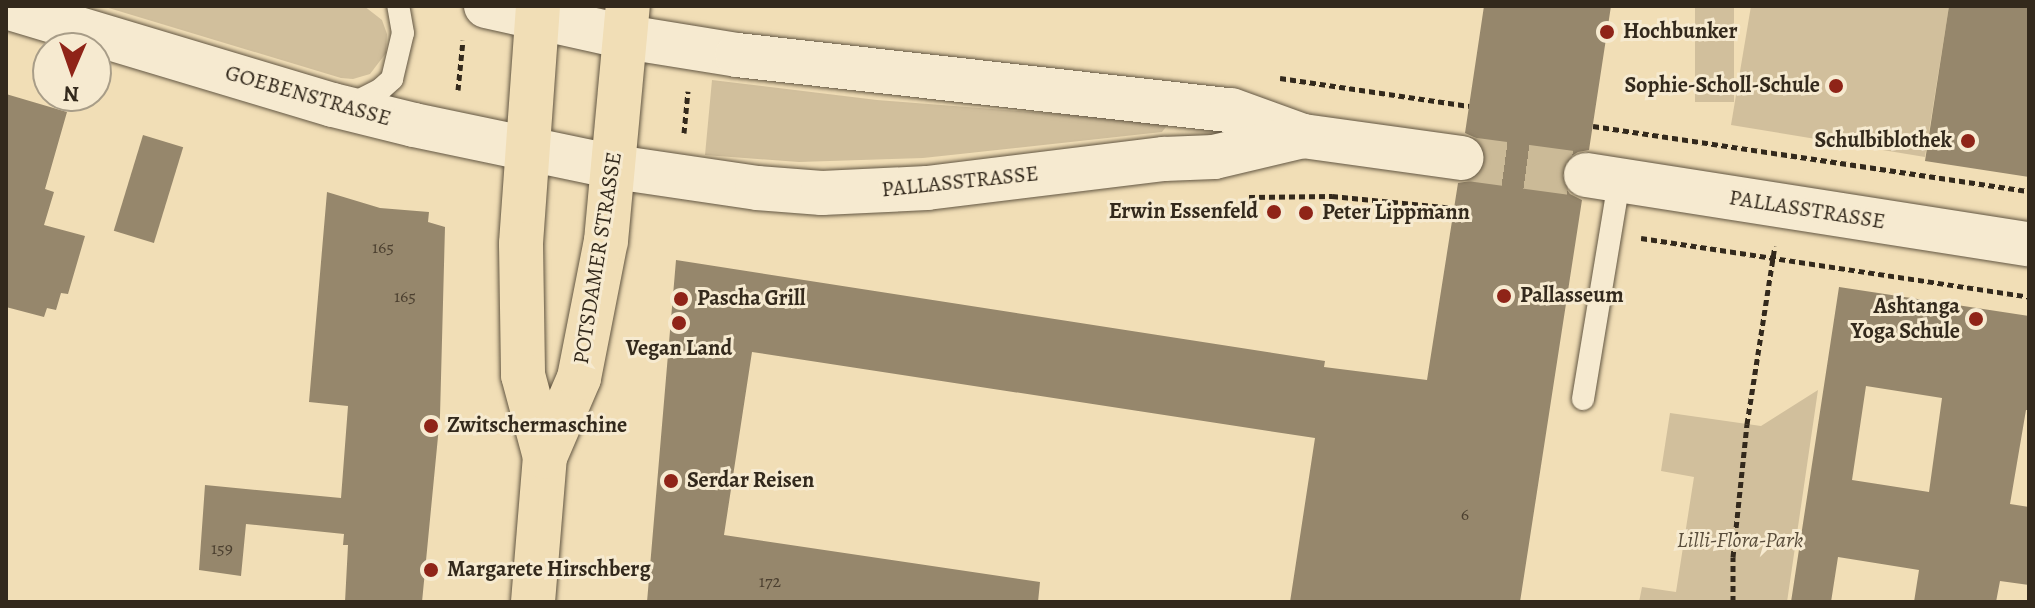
<!DOCTYPE html>
<style>
body{margin:0}
#map{position:relative;width:2035px;height:608px;overflow:hidden;background:#f1deb6;font-family:Alegreya,serif}
div>[style]{position:absolute}
[style*='--x']{left:calc(var(--x)*1px);top:calc(var(--y)*1px);width:calc(var(--w)*1px);rotate:calc(var(--a)*1deg)}
.green>*{inset:0;background:#d1bf9c;transform-origin:0 0}
.building>*{inset:0;background:#96876c;transform-origin:0 0}
.secondary-tunnel>*{height:44px;margin-top:-22px;transform-origin:0;background:repeating-linear-gradient(90deg,#cbba97 0 44px,transparent 0 66px)}
.path>*{height:5px;margin-top:-2.5px;transform-origin:0;background:repeating-linear-gradient(90deg,#33291c 0 6px,transparent 0 10px)}
.roads{filter:drop-shadow(0 0 2px #625642) drop-shadow(0 0 2px #625642)}
.lane>*{height:22px;margin:-11px;padding:0 11px;transform-origin:11px;border-radius:11px;background:#f6ead0}
.secondary>*{height:44px;margin:-22px;padding:0 22px;transform-origin:22px;border-radius:22px;background:#f6ead0}
.primary>*{height:44px;margin:-22px;padding:0 22px;transform-origin:22px;border-radius:22px;background:#f1deb6}
.dots>*{width:22px;height:22px;translate:-50% -50%;box-sizing:border-box;border:4px solid #f6ead0;border-radius:50%}
span{translate:-50% -50%;white-space:nowrap;text-align:center;line-height:1.15;-webkit-text-stroke:6px #f6ead0;paint-order:stroke}
.number-label{font-size:18px;color:#4c4030}
.number-label span{-webkit-text-stroke-width:0}
.poi-label{font-size:22px;color:#33291c;font-weight:700}
.left{translate:0 -50%;text-align:left}
.right{translate:-100% -50%;text-align:right}
.street-label{font-size:22px;color:#33291c}
.park-label{font-size:22px;color:#5a4e3c;font-style:italic}
.frame{position:absolute;inset:0;border:8px solid #33291c;pointer-events:none}
.north{position:absolute;left:32px;top:32px;width:80px;height:80px;box-sizing:border-box;background:#f6ead0;border:2px solid #a89d88;border-radius:50%;rotate:182deg;font-size:22px;font-weight:700;line-height:32px;text-align:center;color:#33291c}
.north::after{content:'';display:block;margin:auto;width:28px;height:36px;background:#8f2418;clip-path:polygon(50% 0,100% 100%,50% 72%,0 100%)}
</style>
<div id="map">
<div class="green">
<i style="clip-path:polygon(102px 6px,364px 6px,382px 20px,387px 34px,386px 53px,370px 74px,353px 79px,341px 78px)"></i>
<i style="left:1695px;top:6px;width:39px;height:96px"></i>
<i style="clip-path:polygon(1751px 6px,1949px 6px,1925px 157px,1731px 125px)"></i>
<i style="clip-path:polygon(712px 80px,877px 100px,1162px 122px,1166px 127px,1162px 132px,923px 158px,799px 162px,705px 155px)"></i>
<i style="clip-path:polygon(1818px 390px,1787px 602px,1639px 602px,1642px 587px,1676px 592px,1694px 477px,1661px 471px,1670px 413px,1761px 426px)"></i>
</div>
<div class="building">
<i style="clip-path:polygon(1484px 6px,1611px 6px,1589px 150px,1578px 152px,1567px 159px,1561px 172px,1562px 183px,1570px 194px,1582px 200px,1520px 602px,1290px 602px,1315px 438px,752px 352px,724px 535px,1040px 582px,1038px 602px,647px 602px,676px 260px,1325px 361px,1324px 367px,1427px 380px,1458px 183px,1471px 181px,1481px 173px,1486px 162px,1484px 148px,1476px 138px,1465px 133px)"></i>
<i style="clip-path:polygon(1949px 6px,2029px 6px,2029px 177px,1925px 161px)"></i>
<i style="clip-path:polygon(6px 94px,67px 112px,45px 189px,54px 192px,44px 225px,85px 236px,68px 294px,61px 293px,56px 310px,47px 308px,44px 317px,6px 307px)"></i>
<i style="left:143px;top:135px;width:42px;height:100px;rotate:17deg"></i>
<i style="clip-path:polygon(327px 192px,380px 208px,429px 212px,428px 222px,445px 227px,440px 416px,422px 602px,345px 602px,348px 545px,343px 545px,344px 534px,246px 524px,241px 576px,199px 570px,205px 485px,341px 498px,348px 406px,309px 402px)"></i>
<i style="clip-path:polygon(evenodd,1839px 287px,2029px 316px,2029px 410px,2026px 410px,2010px 504px,2029px 507px,2029px 585px,2000px 581px,1996px 602px,1914px 602px,1919px 570px,1838px 557px,1831px 602px,1791px 602px,1839px 287px,1866px 386px,1942px 398px,1929px 492px,1852px 480px,1866px 386px)"></i>
</div>
<div class="secondary-tunnel">
<i style="--x:1461;--y:158;--w:126;--a:7.7"></i>
</div>
<div class="path">
<i style="--x:1280;--y:78;--w:191;--a:8.4"></i>
<i style="--x:458;--y:90;--w:50;--a:-84.3"></i>
<i style="--x:1593;--y:126;--w:441;--a:8.5"></i>
<i style="--x:684;--y:133;--w:42;--a:-84.6"></i>
<i style="--x:1249;--y:197;--w:83;--a:-0.7"></i>
<i style="--x:1332;--y:196;--w:123;--a:5.6"></i>
<i style="--x:1641;--y:238;--w:392;--a:8.6"></i>
<i style="--x:1733;--y:602;--w:45;--a:-90"></i>
<i style="--x:1733;--y:557;--w:134;--a:-84"></i>
<i style="--x:1747;--y:424;--w:180;--a:-81.1"></i>
</div>
<div class="roads">
<div class="lane">
<i style="--x:348;--y:106;--w:37;--a:-27"></i>
<i style="--x:381;--y:89;--w:15;--a:-42"></i>
<i style="--x:392;--y:79;--w:47;--a:-76.6"></i>
<i style="--x:403;--y:33;--w:27;--a:-100"></i>
<i style="--x:1583;--y:399;--w:221;--a:-80.6"></i>
</div>
<div class="secondary">
<i style="--x:486;--y:6;--w:143;--a:12.5"></i>
<i style="--x:626;--y:37;--w:112;--a:9.2"></i>
<i style="--x:737;--y:55;--w:497;--a:6.4"></i>
<i style="--x:1231;--y:110;--w:77;--a:19.9"></i>
<i style="--x:1303;--y:136;--w:160;--a:7.9"></i>
<i style="--x:6;--y:7;--w:341;--a:16.7"></i>
<i style="--x:333;--y:105;--w:83;--a:13.9"></i>
<i style="--x:414;--y:125;--w:205;--a:11.8"></i>
<i style="--x:615;--y:167;--w:144;--a:8.4"></i>
<i style="--x:757;--y:188;--w:65;--a:4.4"></i>
<i style="--x:822;--y:193;--w:105;--a:-2.7"></i>
<i style="--x:927;--y:188;--w:239;--a:-7"></i>
<i style="--x:1164;--y:159;--w:50;--a:-2.3"></i>
<i style="--x:1214;--y:157;--w:91;--a:-13.3"></i>
<i style="--x:1586;--y:175;--w:448;--a:8.9"></i>
</div>
<div class="primary">
<i style="--x:538;--y:6;--w:239;--a:94.1"></i>
<i style="--x:521;--y:244;--w:131;--a:89.1"></i>
<i style="--x:523;--y:375;--w:85;--a:75"></i>
<i style="--x:533;--y:602;--w:145;--a:-85.3"></i>
<i style="--x:545;--y:457;--w:86;--a:-66.7"></i>
<i style="--x:579;--y:378;--w:140;--a:-78.9"></i>
<i style="--x:606;--y:241;--w:236;--a:-84.7"></i>
</div>
</div>
<div class="dots">
<i style="left:1607px;top:32px;background:#8f2418"></i>
<i style="left:1836px;top:86px;background:#8f2418"></i>
<i style="left:1968px;top:141px;background:#8f2418"></i>
<i style="left:1274px;top:212px;background:#8f2418"></i>
<i style="left:1306px;top:213px;background:#8f2418"></i>
<i style="left:1504px;top:296px;background:#8f2418"></i>
<i style="left:681px;top:299px;background:#8f2418"></i>
<i style="left:1976px;top:319px;background:#8f2418"></i>
<i style="left:679px;top:323px;background:#8f2418"></i>
<i style="left:431px;top:426px;background:#8f2418"></i>
<i style="left:671px;top:481px;background:#8f2418"></i>
<i style="left:431px;top:570px;background:#8f2418"></i>
</div>
<div class="number-label">
<span style="left:383px;top:247px">165</span>
<span style="left:405px;top:296px">165</span>
<span style="left:1465px;top:514px">6</span>
<span style="left:222px;top:548px">159</span>
<span style="left:770px;top:581px">172</span>
</div>
<div class="poi-label">
<span class="left" style="left:1623px;top:32px">Hochbunker</span>
<span class="right" style="left:1820px;top:86px">Sophie-Scholl-Schule</span>
<span class="right" style="left:1952px;top:141px">Schulbiblothek</span>
<span class="right" style="left:1258px;top:212px">Erwin Essenfeld</span>
<span class="left" style="left:1322px;top:213px">Peter Lippmann</span>
<span class="left" style="left:1520px;top:296px">Pallasseum</span>
<span class="left" style="left:697px;top:299px">Pascha Grill</span>
<span class="right" style="left:1960px;top:319px">Ashtanga<br>Yoga Schule</span>
<span style="left:679px;top:349px">Vegan Land</span>
<span class="left" style="left:447px;top:426px">Zwitschermaschine</span>
<span class="left" style="left:687px;top:481px">Serdar Reisen</span>
<span class="left" style="left:447px;top:570px">Margarete Hirschberg</span>
</div>
<div class="street-label">
<span style="left:308px;top:96px;rotate:16deg">GOEBENSTRASSE</span>
<span style="left:960px;top:182px;rotate:-6deg">PALLASSTRASSE</span>
<span style="left:1807px;top:210px;rotate:9deg">PALLASSTRASSE</span>
<span style="left:598px;top:258px;rotate:-81deg">POTSDAMER STRASSE</span>
</div>
<div class="park-label">
<span style="left:1740px;top:541px">Lilli-Flora-Park</span>
</div>
<div class="frame"></div>
<div class="north">N</div>
</div>
